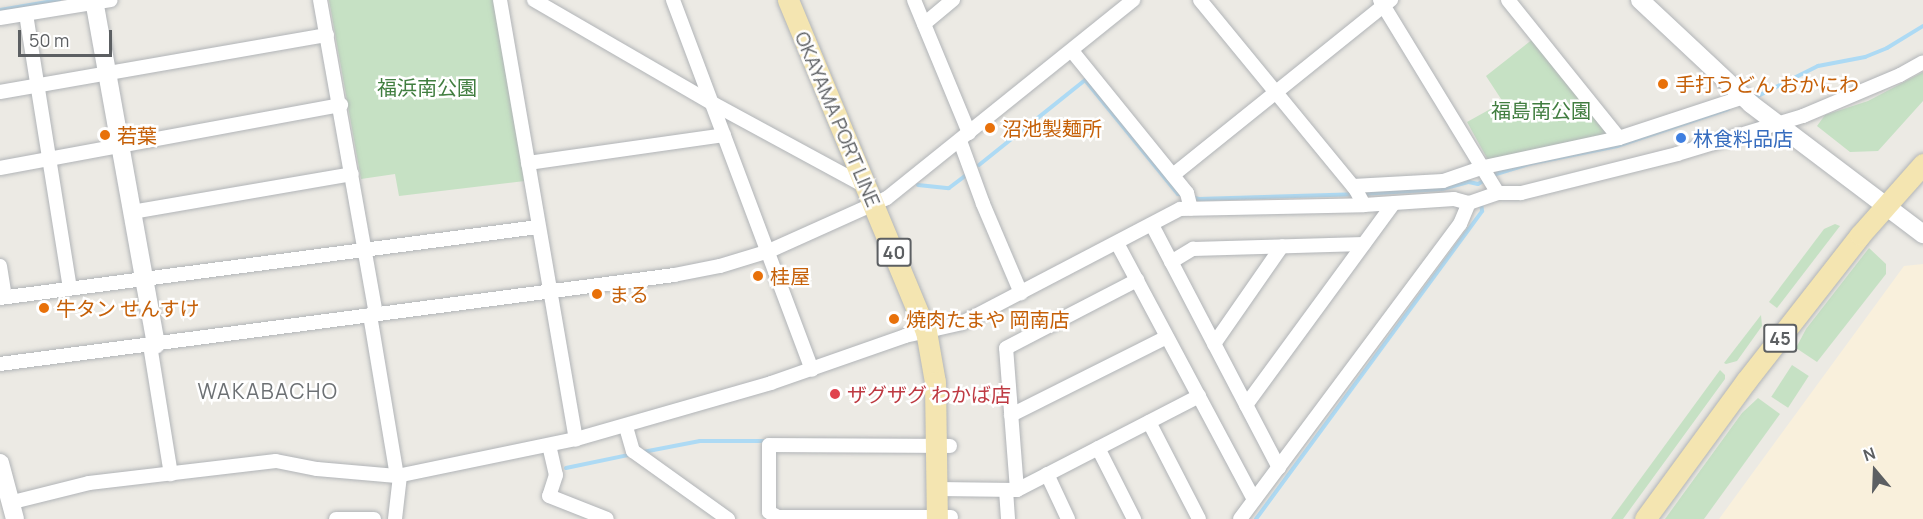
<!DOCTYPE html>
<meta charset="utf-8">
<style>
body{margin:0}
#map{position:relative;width:1923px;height:519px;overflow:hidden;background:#eceae4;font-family:Manrope,"Noto Sans JP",sans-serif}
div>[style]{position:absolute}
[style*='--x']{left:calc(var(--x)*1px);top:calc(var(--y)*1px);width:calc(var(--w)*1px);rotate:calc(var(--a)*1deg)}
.commercial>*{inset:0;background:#f9f0dc}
.green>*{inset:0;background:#c6e1c4;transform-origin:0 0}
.stream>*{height:4px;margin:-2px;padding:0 2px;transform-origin:2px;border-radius:2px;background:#addaf4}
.roads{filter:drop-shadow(0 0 2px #b1b4b7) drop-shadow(0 0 2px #b1b4b7)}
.street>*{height:14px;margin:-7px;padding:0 7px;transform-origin:7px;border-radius:7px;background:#fff}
.secondary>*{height:18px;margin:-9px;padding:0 9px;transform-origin:9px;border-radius:9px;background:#fff}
.primary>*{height:21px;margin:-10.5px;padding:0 10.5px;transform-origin:10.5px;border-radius:10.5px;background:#f4e5b1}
.dots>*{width:16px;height:16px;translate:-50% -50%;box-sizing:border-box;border:3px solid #fff;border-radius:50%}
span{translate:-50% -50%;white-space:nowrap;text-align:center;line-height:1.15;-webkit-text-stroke:5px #fff;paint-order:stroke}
.shield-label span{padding:2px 4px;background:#fff;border:2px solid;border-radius:4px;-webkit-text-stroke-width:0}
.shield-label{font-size:18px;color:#5c5f62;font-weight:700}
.food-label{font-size:20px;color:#c56008}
.left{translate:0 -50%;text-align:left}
.park-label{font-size:20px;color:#417e40}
.street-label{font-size:20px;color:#5c5f62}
.shop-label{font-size:20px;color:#366cbe}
.health-label{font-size:20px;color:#be3a42}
.neighbourhood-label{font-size:21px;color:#6d7174;letter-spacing:1.5px}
.north{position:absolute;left:1845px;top:441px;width:60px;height:60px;-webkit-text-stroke:4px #fff;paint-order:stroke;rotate:341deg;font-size:16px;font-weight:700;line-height:24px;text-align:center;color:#5c5f62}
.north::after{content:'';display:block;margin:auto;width:21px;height:27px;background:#5c5f62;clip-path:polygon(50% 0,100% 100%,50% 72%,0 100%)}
.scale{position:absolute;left:18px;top:30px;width:94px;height:27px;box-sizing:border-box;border:3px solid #5c5f62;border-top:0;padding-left:8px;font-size:18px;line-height:21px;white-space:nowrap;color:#5c5f62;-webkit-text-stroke:4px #fff;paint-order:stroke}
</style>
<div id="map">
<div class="commercial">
<i style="clip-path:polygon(1923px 264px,1923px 519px,1719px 519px,1904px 266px)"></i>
</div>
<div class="green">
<i style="clip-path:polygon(329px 0,495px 0,525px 181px,399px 196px,395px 174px,361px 179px)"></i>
<i style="clip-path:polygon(1533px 39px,1612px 135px,1488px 160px,1467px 122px,1503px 102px,1486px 76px)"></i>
<i style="clip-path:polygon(1923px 72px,1923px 101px,1878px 151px,1850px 152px,1817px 126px,1825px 115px,1868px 101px)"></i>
<i style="clip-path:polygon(1835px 224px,1840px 226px,1777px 308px,1769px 302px,1824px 229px)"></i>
<i style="clip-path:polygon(1869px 248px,1886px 264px,1886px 274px,1817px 362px,1796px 348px,1806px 329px)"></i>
<i style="clip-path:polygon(1761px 315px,1762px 326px,1737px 361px,1726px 364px,1724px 363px)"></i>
<i style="left:1792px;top:365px;width:20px;height:38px;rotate:33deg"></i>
<i style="clip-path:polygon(1720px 370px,1725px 375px,1725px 379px,1623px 519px,1611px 519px)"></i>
<i style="clip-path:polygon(1758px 398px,1780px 414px,1704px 519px,1665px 519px,1742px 413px)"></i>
</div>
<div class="stream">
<i style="--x:0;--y:10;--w:60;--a:-9.6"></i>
<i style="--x:1754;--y:98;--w:72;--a:-26.6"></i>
<i style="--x:1818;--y:66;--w:48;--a:-10.8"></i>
<i style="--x:1865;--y:57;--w:24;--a:-22"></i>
<i style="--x:1887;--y:48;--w:42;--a:-31.4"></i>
<i style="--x:979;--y:165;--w:136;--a:-38.7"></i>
<i style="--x:1085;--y:80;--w:147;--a:50.8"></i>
<i style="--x:1178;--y:194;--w:5;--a:11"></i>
<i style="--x:918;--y:185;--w:31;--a:6"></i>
<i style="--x:949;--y:188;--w:21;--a:-37"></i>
<i style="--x:1361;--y:194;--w:81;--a:-3.5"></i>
<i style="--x:1442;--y:189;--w:28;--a:-15"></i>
<i style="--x:1469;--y:182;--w:9;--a:13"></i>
<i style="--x:1478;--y:184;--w:21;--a:-29"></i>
<i style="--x:1496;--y:174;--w:34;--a:-17"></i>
<i style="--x:1528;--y:164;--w:91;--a:-11.4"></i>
<i style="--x:1617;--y:146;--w:117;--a:-18.4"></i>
<i style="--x:1191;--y:197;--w:8;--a:14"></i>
<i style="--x:1199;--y:199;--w:155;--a:-1.8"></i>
<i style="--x:643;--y:452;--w:58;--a:-10.9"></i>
<i style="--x:700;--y:441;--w:67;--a:0"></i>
<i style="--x:566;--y:468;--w:68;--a:-11.8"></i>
<i style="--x:1256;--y:519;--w:382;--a:-53.7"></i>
<i style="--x:1482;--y:211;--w:9;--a:-96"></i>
</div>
<div class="roads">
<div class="street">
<i style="--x:320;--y:0;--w:319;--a:79.9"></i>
<i style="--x:500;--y:0;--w:446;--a:80.2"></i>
<i style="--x:534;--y:0;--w:206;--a:30.1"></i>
<i style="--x:712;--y:103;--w:174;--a:28.5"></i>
<i style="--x:673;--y:0;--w:395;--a:69.4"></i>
<i style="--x:914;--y:0;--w:144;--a:67.5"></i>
<i style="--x:1200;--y:0;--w:246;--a:50.6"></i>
<i style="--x:1356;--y:190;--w:17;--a:62"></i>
<i style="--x:1380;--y:0;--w:226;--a:58.6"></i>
<i style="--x:1508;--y:0;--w:177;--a:51.2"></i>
<i style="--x:1619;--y:138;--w:132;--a:-18.2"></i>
<i style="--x:26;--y:14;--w:278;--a:80.9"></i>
<i style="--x:0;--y:18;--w:112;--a:-9.2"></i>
<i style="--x:924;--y:24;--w:38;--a:-40"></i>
<i style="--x:1072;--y:51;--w:183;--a:51"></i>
<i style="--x:1187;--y:193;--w:16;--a:76"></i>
<i style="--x:0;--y:92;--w:332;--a:-9.9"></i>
<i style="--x:960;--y:141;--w:67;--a:69.9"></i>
<i style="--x:983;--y:204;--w:97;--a:66.9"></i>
<i style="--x:528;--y:163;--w:198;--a:-8.1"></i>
<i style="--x:0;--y:168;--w:347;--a:-10.5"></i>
<i style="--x:1173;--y:175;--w:280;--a:-38.8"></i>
<i style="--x:1353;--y:186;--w:90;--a:-3.2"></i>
<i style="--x:1443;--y:181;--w:43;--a:-18.9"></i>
<i style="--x:1484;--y:167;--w:138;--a:-12.1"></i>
<i style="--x:132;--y:212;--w:223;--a:-9.8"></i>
<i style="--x:1152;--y:225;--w:274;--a:62.4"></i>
<i style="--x:1117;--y:243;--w:291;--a:61.9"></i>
<i style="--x:1171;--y:262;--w:26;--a:-31"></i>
<i style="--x:1193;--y:249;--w:171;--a:-1.7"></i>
<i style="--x:0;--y:266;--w:31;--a:81"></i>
<i style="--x:0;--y:298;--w:543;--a:-7.52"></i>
<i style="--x:370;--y:315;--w:163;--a:80.5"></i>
<i style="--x:1214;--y:344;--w:119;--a:-55.2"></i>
<i style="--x:150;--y:345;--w:131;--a:80.8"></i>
<i style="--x:0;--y:364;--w:680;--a:-7.52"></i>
<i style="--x:674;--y:275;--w:47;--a:-11.1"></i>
<i style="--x:720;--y:266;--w:51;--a:-17"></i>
<i style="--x:769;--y:251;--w:129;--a:-24.2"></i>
<i style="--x:887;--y:198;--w:316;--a:-38.8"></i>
<i style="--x:1246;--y:405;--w:250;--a:-53.8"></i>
<i style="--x:1011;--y:415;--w:174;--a:-26.6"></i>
<i style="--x:1149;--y:422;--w:109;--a:62.7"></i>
<i style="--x:626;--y:427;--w:25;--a:74"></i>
<i style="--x:633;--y:451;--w:117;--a:35.6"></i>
<i style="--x:549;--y:445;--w:31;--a:77"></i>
<i style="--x:556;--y:475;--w:22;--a:108"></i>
<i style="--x:549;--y:496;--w:62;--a:21.6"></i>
<i style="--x:950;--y:446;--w:181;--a:-179.7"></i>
<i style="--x:769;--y:445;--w:67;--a:90"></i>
<i style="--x:769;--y:512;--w:10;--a:29"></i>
<i style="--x:778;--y:517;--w:173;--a:0"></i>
<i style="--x:1098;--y:448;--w:80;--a:63.1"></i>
<i style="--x:1047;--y:474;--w:50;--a:65"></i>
<i style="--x:937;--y:489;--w:80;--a:0.7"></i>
<i style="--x:1017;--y:490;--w:205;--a:-27.3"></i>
<i style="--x:1006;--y:490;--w:29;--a:86"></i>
<i style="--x:1017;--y:490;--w:142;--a:-94.4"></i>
<i style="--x:1006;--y:348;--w:148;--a:-27.4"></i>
<i style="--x:13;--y:502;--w:78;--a:-14"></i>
<i style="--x:89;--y:483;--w:188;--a:-6.7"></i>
<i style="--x:276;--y:461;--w:42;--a:11"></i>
<i style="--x:317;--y:469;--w:80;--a:5"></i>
<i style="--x:397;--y:476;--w:183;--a:-11.7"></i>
<i style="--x:576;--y:439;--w:203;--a:-16"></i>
<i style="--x:771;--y:383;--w:142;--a:-19.3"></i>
<i style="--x:905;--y:336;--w:58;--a:-12.8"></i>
<i style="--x:962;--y:323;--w:246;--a:-27.6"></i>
<i style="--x:1180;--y:209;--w:184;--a:-1.2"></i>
<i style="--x:1364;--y:205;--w:90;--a:-3.8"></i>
<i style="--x:1454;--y:199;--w:16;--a:15"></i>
<i style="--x:1469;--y:203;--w:31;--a:-19"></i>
<i style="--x:1498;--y:193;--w:23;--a:0"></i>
<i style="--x:1521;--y:193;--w:161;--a:-14"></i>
<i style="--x:1677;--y:154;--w:132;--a:-16.8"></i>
<i style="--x:1803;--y:116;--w:105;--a:-22.9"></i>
<i style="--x:1900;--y:75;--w:26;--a:-29"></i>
<i style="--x:336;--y:519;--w:38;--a:0"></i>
<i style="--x:395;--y:519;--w:43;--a:-83.4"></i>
<i style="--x:1240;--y:519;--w:368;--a:-53.3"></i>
<i style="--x:1460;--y:224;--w:23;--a:-67"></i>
</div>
<div class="secondary">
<i style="--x:94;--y:0;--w:350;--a:79.8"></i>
<i style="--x:1640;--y:0;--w:152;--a:43.1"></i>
<i style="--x:1751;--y:104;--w:216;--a:37.1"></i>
<i style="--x:0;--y:463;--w:58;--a:75"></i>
</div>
<div class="primary">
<i style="--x:788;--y:0;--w:359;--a:67.4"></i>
<i style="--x:926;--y:331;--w:52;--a:80"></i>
<i style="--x:935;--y:382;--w:137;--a:89.2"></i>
<i style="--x:1645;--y:519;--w:171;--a:-53.8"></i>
<i style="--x:1746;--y:381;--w:185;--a:-52"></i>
<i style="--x:1860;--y:235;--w:95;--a:-48.4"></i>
</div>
</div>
<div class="dots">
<i style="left:1663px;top:84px;background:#e8710a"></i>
<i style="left:990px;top:128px;background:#e8710a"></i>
<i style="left:105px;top:135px;background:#e8710a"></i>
<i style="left:1681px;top:138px;background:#3f7fe0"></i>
<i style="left:758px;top:276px;background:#e8710a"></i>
<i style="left:597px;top:294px;background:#e8710a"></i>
<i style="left:44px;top:308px;background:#e8710a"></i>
<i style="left:894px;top:319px;background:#e8710a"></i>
<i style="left:835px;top:394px;background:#e0444e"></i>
</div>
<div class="shield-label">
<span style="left:894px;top:252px">40</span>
<span style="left:1780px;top:338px">45</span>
</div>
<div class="food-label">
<span class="left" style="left:1675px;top:84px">手打うどん おかにわ</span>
<span class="left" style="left:1002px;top:128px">沼池製麺所</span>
<span class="left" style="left:117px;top:135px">若葉</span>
<span class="left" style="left:770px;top:276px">桂屋</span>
<span class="left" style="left:609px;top:294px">まる</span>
<span class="left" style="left:56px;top:308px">牛タン せんすけ</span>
<span class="left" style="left:906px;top:319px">焼肉たまや 岡南店</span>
</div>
<div class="park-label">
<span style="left:427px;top:87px">福浜南公園</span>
<span style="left:1541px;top:110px">福島南公園</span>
</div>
<div class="street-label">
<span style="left:838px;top:119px;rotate:67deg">OKAYAMA PORT LINE</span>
</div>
<div class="shop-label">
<span class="left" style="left:1693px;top:138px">林食料品店</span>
</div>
<div class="health-label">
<span class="left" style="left:847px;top:394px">ザグザグ わかば店</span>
</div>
<div class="neighbourhood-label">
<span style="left:268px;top:391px">WAKABACHO</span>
</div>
<div class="north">N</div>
<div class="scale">50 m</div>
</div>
